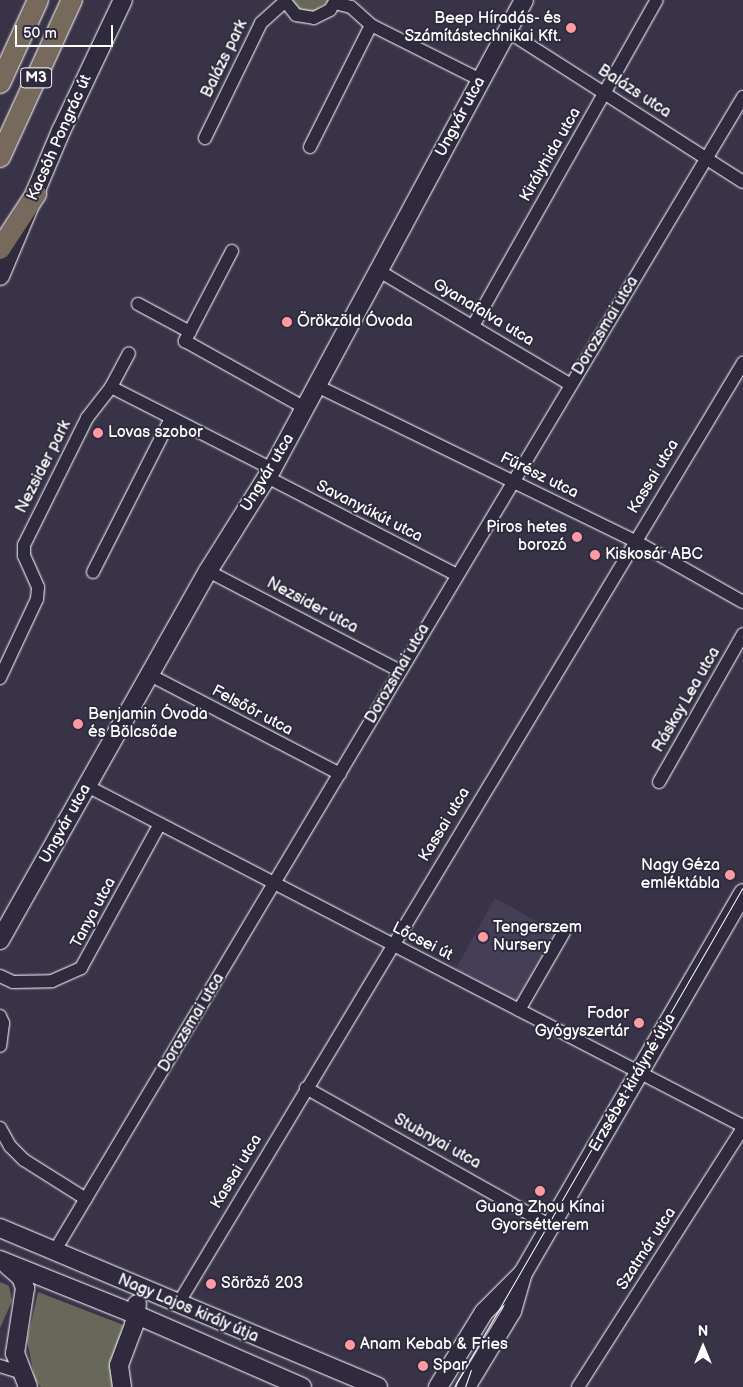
<!DOCTYPE html>
<meta charset="utf-8">
<style>
body{margin:0}
#map{position:relative;width:743px;height:1387px;overflow:hidden;background:#393348;font-family:"Balsamiq Sans",sans-serif}
div>[style]{position:absolute}
[style*='--x']{left:calc(var(--x)*1px);top:calc(var(--y)*1px);width:calc(var(--w)*1px);rotate:calc(var(--a)*1deg)}
.built>*{inset:0;background:#443e56;transform-origin:0 0}
.green>*{inset:0;background:#676859}
.roads{filter:drop-shadow(0 0 1px #fff) drop-shadow(0 0 1px #fff)}
.street>*{height:12px;margin:-6px;padding:0 6px;transform-origin:6px;border-radius:6px;background:#2f2a3d}
.secondary>*{height:18px;margin:-9px;padding:0 9px;transform-origin:9px;border-radius:9px;background:#2f2a3d}
.primary>*{height:20px;margin:-10px;padding:0 10px;transform-origin:10px;border-radius:10px;background:#77695c}
.tram>*{height:1px;margin:-0.5px;padding:0 0.5px;transform-origin:0.5px;border-radius:0.5px;background:#fff}
.dots>*{width:14px;height:14px;translate:-50% -50%;box-sizing:border-box;border:2px solid #2f2a3d;border-radius:50%}
span{translate:-50% -50%;white-space:nowrap;text-align:center;line-height:1.15;-webkit-text-stroke:4px #2f2a3d;paint-order:stroke}
.shield-label span{padding:1px 4px;background:#2f2a3d;border:1px solid;border-radius:4px;-webkit-text-stroke-width:0}
.shield-label{font-size:15px;color:#fff;font-weight:700}
.poi-label{font-size:16px;color:#fff}
.right{translate:-100% -50%;text-align:right}
.left{translate:0 -50%;text-align:left}
.street-label{font-size:16px;color:#fff}
.north{position:absolute;left:678px;top:1322px;width:50px;height:50px;-webkit-text-stroke:4px #2f2a3d;paint-order:stroke;rotate:0deg;font-size:14px;font-weight:700;line-height:20px;text-align:center;color:#fff}
.north::after{content:'';display:block;margin:auto;width:18px;height:22px;background:#fff;clip-path:polygon(50% 0,100% 100%,50% 72%,0 100%)}
.scale{position:absolute;left:15px;top:25px;width:98px;height:22px;box-sizing:border-box;border:2px solid #fff;border-top:0;padding-left:6px;font-size:15px;line-height:18px;white-space:nowrap;color:#fff;-webkit-text-stroke:4px #2f2a3d;paint-order:stroke}
</style>
<div id="map">
<div class="built">
<i style="left:495px;top:898px;width:71px;height:81px;rotate:29deg"></i>
</div>
<div class="green">
<i style="clip-path:polygon(290px 0,330px 0,313px 12px,298px 9px)"></i>
<i style="clip-path:polygon(0 1282px,9px 1286px,12px 1301px,0 1328px)"></i>
<i style="clip-path:polygon(38px 1292px,126px 1326px,112px 1363px,114px 1387px,41px 1387px,35px 1380px,27px 1341px)"></i>
</div>
<div class="roads">
<div class="street">
<i style="--x:284;--y:0;--w:19;--a:51"></i>
<i style="--x:296;--y:15;--w:18;--a:9"></i>
<i style="--x:314;--y:18;--w:18;--a:-27"></i>
<i style="--x:330;--y:10;--w:12;--a:-59"></i>
<i style="--x:335;--y:3;--w:16;--a:14"></i>
<i style="--x:351;--y:7;--w:27;--a:42"></i>
<i style="--x:371;--y:25;--w:123;--a:26.6"></i>
<i style="--x:507;--y:31;--w:280;--a:32.6"></i>
<i style="--x:205;--y:138;--w:128;--a:-64"></i>
<i style="--x:261;--y:23;--w:31;--a:-42"></i>
<i style="--x:310;--y:147;--w:136;--a:-63.4"></i>
<i style="--x:232;--y:251;--w:102;--a:117.6"></i>
<i style="--x:185;--y:341;--w:137;--a:29.2"></i>
<i style="--x:379;--y:271;--w:223;--a:30.7"></i>
<i style="--x:138;--y:304;--w:59;--a:28.3"></i>
<i style="--x:473;--y:326;--w:374;--a:-60.6"></i>
<i style="--x:317;--y:386;--w:354;--a:26"></i>
<i style="--x:635;--y:541;--w:124;--a:29.5"></i>
<i style="--x:111;--y:387;--w:181;--a:27"></i>
<i style="--x:267;--y:477;--w:214;--a:27.3"></i>
<i style="--x:208;--y:571;--w:216;--a:27.5"></i>
<i style="--x:93;--y:572;--w:173;--a:-63.1"></i>
<i style="--x:150;--y:675;--w:214;--a:27.5"></i>
<i style="--x:0;--y:678;--w:87;--a:-64.9"></i>
<i style="--x:37;--y:599;--w:12;--a:-85"></i>
<i style="--x:38;--y:587;--w:34;--a:-114"></i>
<i style="--x:24;--y:556;--w:11;--a:-90"></i>
<i style="--x:24;--y:545;--w:142;--a:-63.6"></i>
<i style="--x:87;--y:418;--w:39;--a:-52"></i>
<i style="--x:111;--y:387;--w:38;--a:-62"></i>
<i style="--x:659;--y:782;--w:170;--a:-60.4"></i>
<i style="--x:87;--y:786;--w:739;--a:27.4"></i>
<i style="--x:0;--y:976;--w:14;--a:25"></i>
<i style="--x:13;--y:982;--w:39;--a:-1"></i>
<i style="--x:52;--y:981;--w:32;--a:-24"></i>
<i style="--x:81;--y:968;--w:164;--a:-61.3"></i>
<i style="--x:519;--y:1010;--w:90;--a:-60"></i>
<i style="--x:0;--y:1016;--w:8;--a:67"></i>
<i style="--x:3;--y:1023;--w:23;--a:97"></i>
<i style="--x:306;--y:1088;--w:281;--a:29.4"></i>
<i style="--x:0;--y:1128;--w:21;--a:61"></i>
<i style="--x:10;--y:1146;--w:20;--a:45"></i>
<i style="--x:24;--y:1160;--w:73;--a:32.2"></i>
<i style="--x:54;--y:1252;--w:1345;--a:-59.18"></i>
<i style="--x:178;--y:1304;--w:1098;--a:-59.02"></i>
<i style="--x:0;--y:1366;--w:21;--a:17"></i>
<i style="--x:578;--y:1387;--w:307;--a:-57.5"></i>
</div>
<div class="secondary">
<i style="--x:0;--y:276;--w:157;--a:-67.2"></i>
<i style="--x:61;--y:131;--w:145;--a:-64.7"></i>
<i style="--x:0;--y:940;--w:424;--a:-60.6"></i>
<i style="--x:208;--y:571;--w:120;--a:-57.9"></i>
<i style="--x:272;--y:469;--w:532;--a:-61.75"></i>
<i style="--x:0;--y:1228;--w:410;--a:22.8"></i>
<i style="--x:0;--y:1260;--w:148;--a:21.9"></i>
<i style="--x:137;--y:1315;--w:180;--a:23.6"></i>
<i style="--x:7;--y:1265;--w:18;--a:41"></i>
<i style="--x:21;--y:1277;--w:12;--a:70"></i>
<i style="--x:25;--y:1288;--w:66;--a:98.7"></i>
<i style="--x:15;--y:1353;--w:36;--a:69"></i>
<i style="--x:122;--y:1387;--w:22;--a:-98"></i>
<i style="--x:119;--y:1365;--w:43;--a:-69.4"></i>
<i style="--x:134;--y:1325;--w:21;--a:-82"></i>
<i style="--x:438;--y:1387;--w:88;--a:-58.5"></i>
<i style="--x:484;--y:1312;--w:54;--a:-45"></i>
<i style="--x:466;--y:1387;--w:89;--a:-58.8"></i>
<i style="--x:512;--y:1311;--w:40;--a:-74"></i>
<i style="--x:523;--y:1273;--w:439;--a:-59.9"></i>
</div>
<div class="primary">
<i style="--x:0;--y:83;--w:91;--a:-65.4"></i>
<i style="--x:0;--y:157;--w:173;--a:-65.4"></i>
<i style="--x:0;--y:249;--w:66;--a:-56.8"></i>
</div>
</div>
<div class="tram">
<i style="--x:454;--y:1387;--w:578;--a:-59.97"></i>
<i style="--x:465;--y:1387;--w:18;--a:-71"></i>
</div>
<div class="dots">
<i style="left:571px;top:28px;background:#ff9aa2"></i>
<i style="left:287px;top:322px;background:#ff9aa2"></i>
<i style="left:98px;top:433px;background:#ff9aa2"></i>
<i style="left:577px;top:537px;background:#ff9aa2"></i>
<i style="left:595px;top:555px;background:#ff9aa2"></i>
<i style="left:78px;top:724px;background:#ff9aa2"></i>
<i style="left:730px;top:875px;background:#ff9aa2"></i>
<i style="left:483px;top:937px;background:#ff9aa2"></i>
<i style="left:639px;top:1023px;background:#ff9aa2"></i>
<i style="left:540px;top:1191px;background:#ff9aa2"></i>
<i style="left:211px;top:1284px;background:#ff9aa2"></i>
<i style="left:350px;top:1345px;background:#ff9aa2"></i>
<i style="left:423px;top:1366px;background:#ff9aa2"></i>
</div>
<div class="shield-label">
<span style="left:36px;top:78px">M3</span>
</div>
<div class="poi-label">
<span class="right" style="left:561px;top:28px">Beep Híradás- és<br>Számítástechnikai Kft.</span>
<span class="left" style="left:297px;top:322px">Örökzöld Óvoda</span>
<span class="left" style="left:108px;top:433px">Lovas szobor</span>
<span class="right" style="left:567px;top:537px">Piros hetes<br>borozó</span>
<span class="left" style="left:605px;top:555px">Kiskosár ABC</span>
<span class="left" style="left:88px;top:724px">Benjamin Óvoda<br>és Bölcsőde</span>
<span class="right" style="left:720px;top:875px">Nagy Géza<br>emléktábla</span>
<span class="left" style="left:493px;top:937px">Tengerszem<br>Nursery</span>
<span class="right" style="left:629px;top:1023px">Fodor<br>Gyógyszertár</span>
<span style="left:540px;top:1217px">Guang Zhou Kínai<br>Gyorsétterem</span>
<span class="left" style="left:221px;top:1284px">Söröző 203</span>
<span class="left" style="left:360px;top:1345px">Anam Kebab &amp; Fries</span>
<span class="left" style="left:433px;top:1366px">Spar</span>
</div>
<div class="street-label">
<span style="left:225px;top:59px;rotate:-64deg">Balázs park</span>
<span style="left:634px;top:92px;rotate:33deg">Balázs utca</span>
<span style="left:461px;top:117px;rotate:-62deg">Ungvár utca</span>
<span style="left:60px;top:138px;rotate:-66deg">Kacsóh Pongrác út</span>
<span style="left:551px;top:155px;rotate:-60deg">Királyhida utca</span>
<span style="left:483px;top:313px;rotate:31deg">Gyanafalva utca</span>
<span style="left:606px;top:326px;rotate:-59deg">Dorozsmai utca</span>
<span style="left:44px;top:467px;rotate:-63deg">Nezsider park</span>
<span style="left:268px;top:473px;rotate:-59deg">Ungvár utca</span>
<span style="left:539px;top:476px;rotate:26deg">Fűrész utca</span>
<span style="left:654px;top:477px;rotate:-59deg">Kassai utca</span>
<span style="left:369px;top:512px;rotate:27deg">Savanyúkút utca</span>
<span style="left:312px;top:606px;rotate:28deg">Nezsider utca</span>
<span style="left:398px;top:674px;rotate:-60deg">Dorozsmai utca</span>
<span style="left:687px;top:700px;rotate:-60deg">Ráskay Lea utca</span>
<span style="left:252px;top:711px;rotate:28deg">Felsőőr utca</span>
<span style="left:66px;top:824px;rotate:-61deg">Ungvár utca</span>
<span style="left:445px;top:825px;rotate:-59deg">Kassai utca</span>
<span style="left:94px;top:913px;rotate:-62deg">Tanya utca</span>
<span style="left:422px;top:942px;rotate:27deg">Lőcsei út</span>
<span style="left:192px;top:1023px;rotate:-59deg">Dorozsmai utca</span>
<span style="left:633px;top:1083px;rotate:-60deg">Erzsébet királyné útja</span>
<span style="left:437px;top:1142px;rotate:29deg">Stubnyai utca</span>
<span style="left:237px;top:1172px;rotate:-59deg">Kassai utca</span>
<span style="left:647px;top:1249px;rotate:-57deg">Szatmár utca</span>
<span style="left:188px;top:1309px;rotate:23deg">Nagy Lajos király útja</span>
</div>
<div class="north">N</div>
<div class="scale">50 m</div>
</div>
